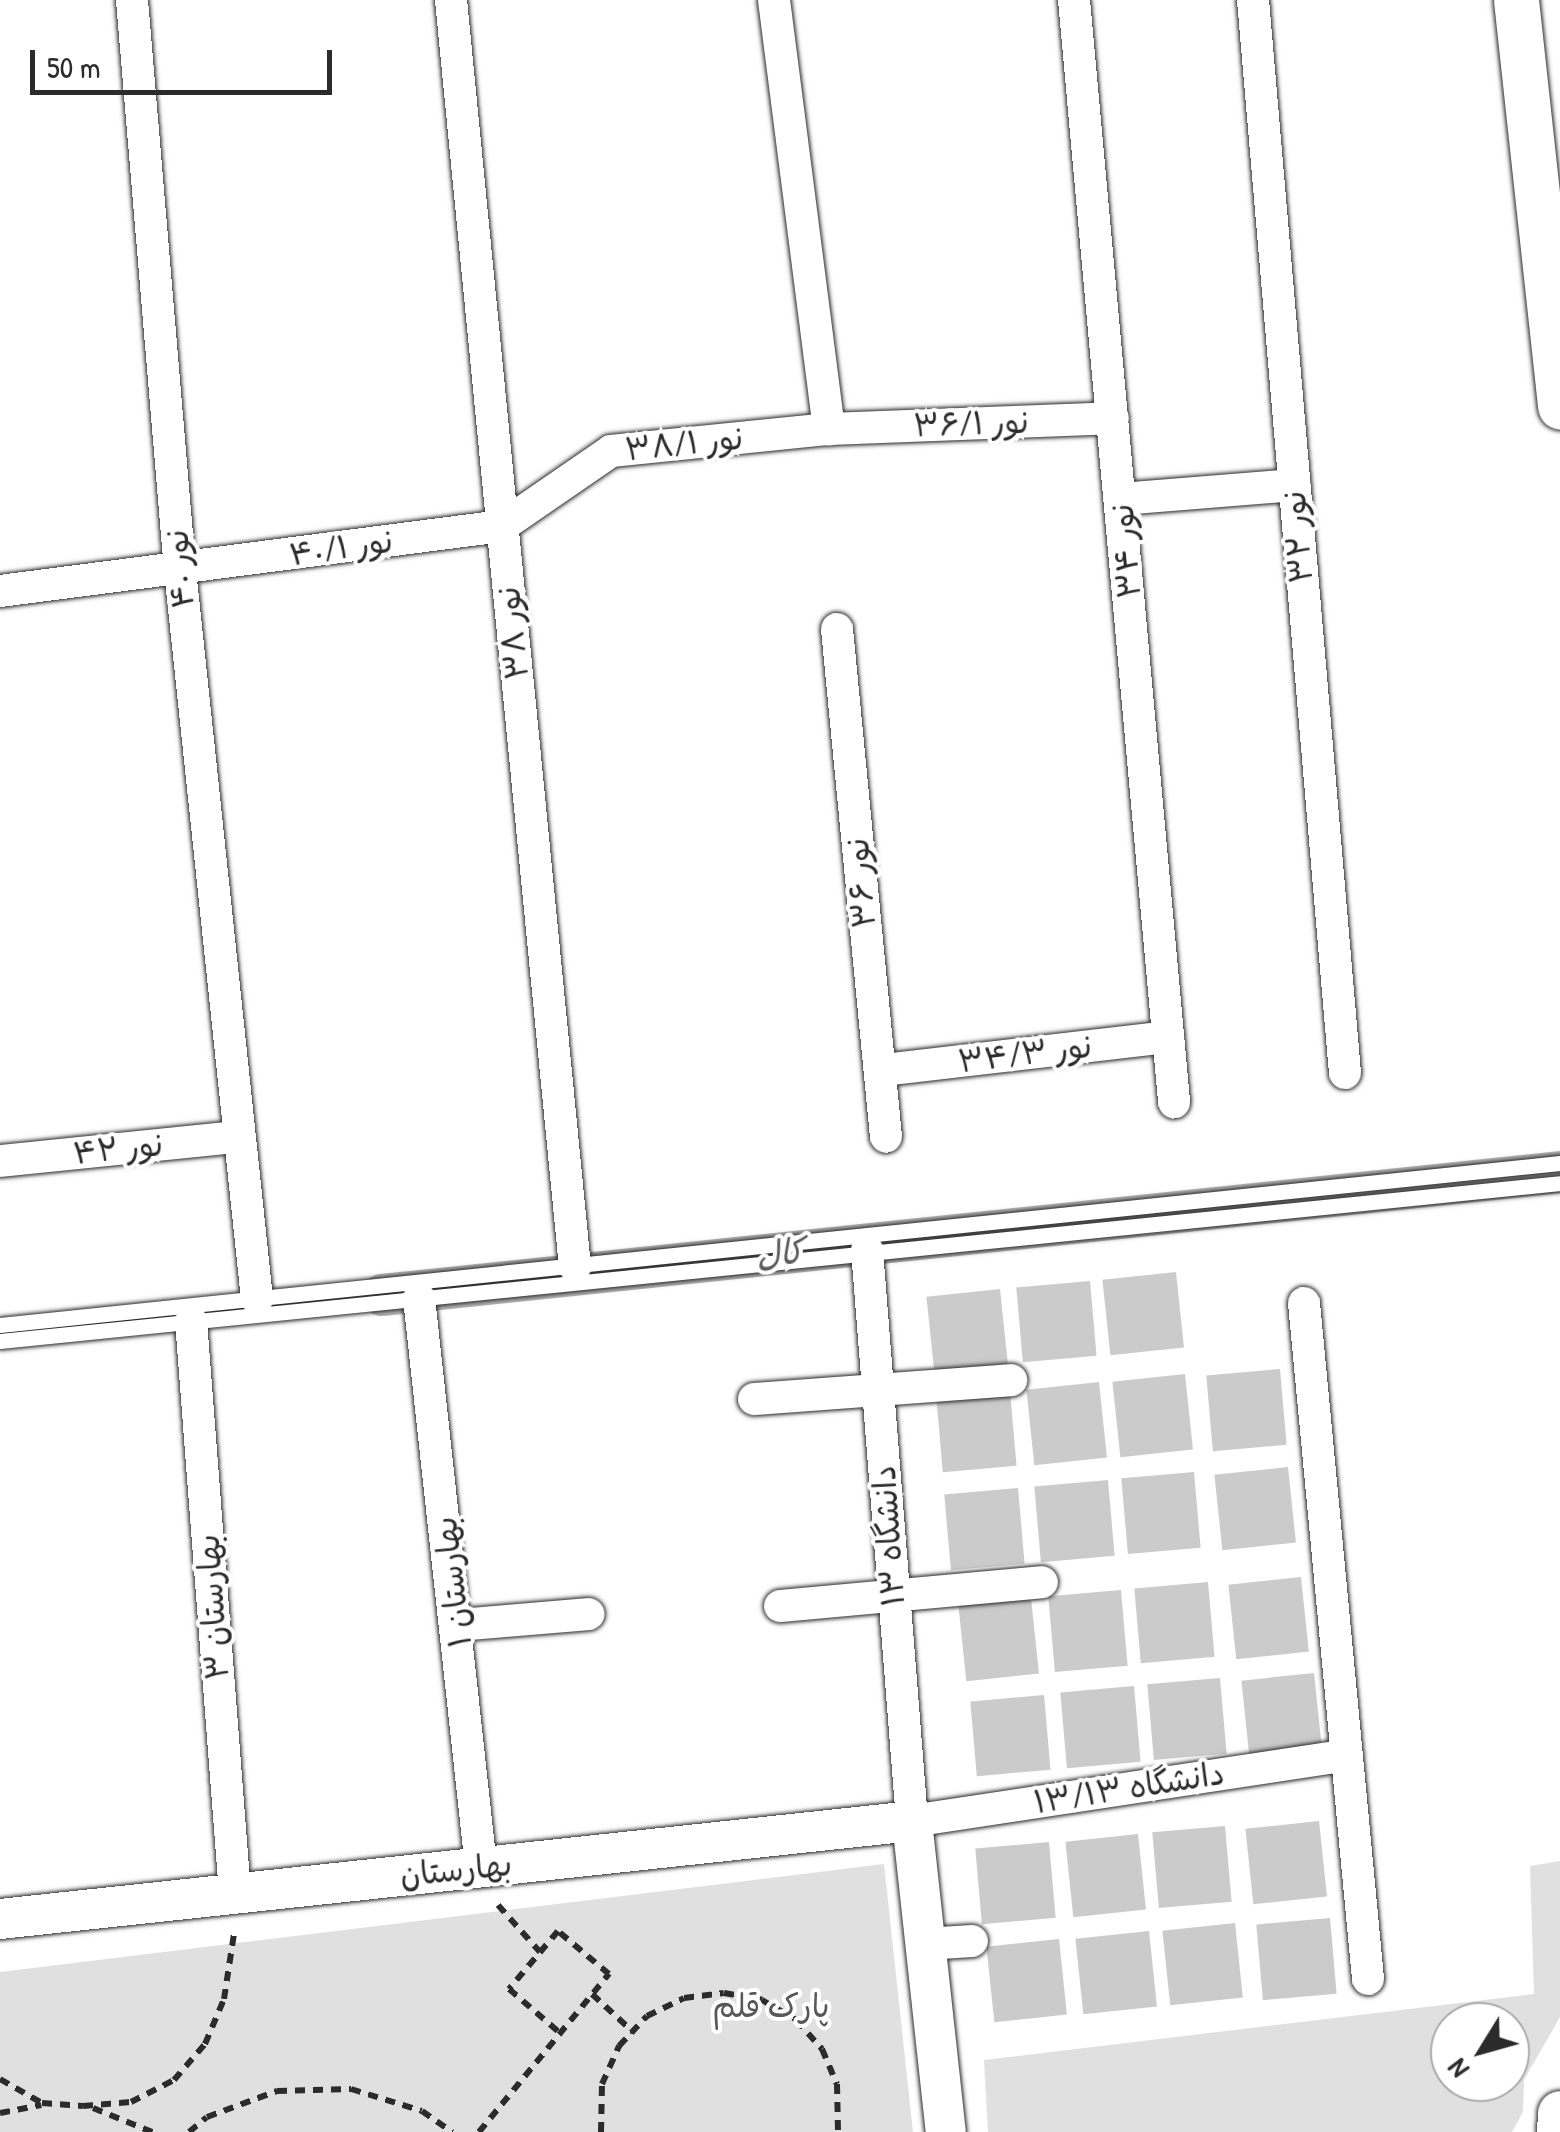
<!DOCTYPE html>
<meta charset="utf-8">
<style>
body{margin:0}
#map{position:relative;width:1560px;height:2132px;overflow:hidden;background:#fff;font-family:"Patrick Hand","Playpen Sans Arabic",sans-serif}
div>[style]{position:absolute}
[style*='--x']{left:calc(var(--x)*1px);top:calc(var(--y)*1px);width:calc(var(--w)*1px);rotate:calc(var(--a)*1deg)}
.green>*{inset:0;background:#e0e0e0}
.canal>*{height:42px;margin:-21px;padding:0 21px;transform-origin:21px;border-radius:21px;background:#b6b6b6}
.building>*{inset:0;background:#cbcbcb;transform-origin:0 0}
.path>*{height:6px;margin-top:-3px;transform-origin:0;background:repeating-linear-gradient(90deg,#2b2b2b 0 10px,transparent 0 18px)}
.roads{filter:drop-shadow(0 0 2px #2b2b2b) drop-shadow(0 0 2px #2b2b2b)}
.service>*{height:15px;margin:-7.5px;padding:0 7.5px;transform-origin:7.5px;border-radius:7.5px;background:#fff}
.minor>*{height:32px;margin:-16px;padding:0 16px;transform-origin:16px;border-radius:16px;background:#fff}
.tertiary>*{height:40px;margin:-20px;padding:0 20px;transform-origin:20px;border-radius:20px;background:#fff}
.secondary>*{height:45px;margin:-22.5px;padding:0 22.5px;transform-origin:22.5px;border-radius:22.5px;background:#fff}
span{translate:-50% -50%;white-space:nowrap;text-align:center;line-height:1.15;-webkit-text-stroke:8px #fff;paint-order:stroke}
.street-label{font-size:32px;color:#2b2b2b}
.park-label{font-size:32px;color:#585858}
.water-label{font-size:35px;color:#5c5c5c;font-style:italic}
.north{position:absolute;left:1430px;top:2002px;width:100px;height:100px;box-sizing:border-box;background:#fff;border:2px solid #aaa;border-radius:50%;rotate:233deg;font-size:28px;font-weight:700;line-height:40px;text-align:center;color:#2b2b2b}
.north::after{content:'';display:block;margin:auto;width:35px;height:45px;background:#2b2b2b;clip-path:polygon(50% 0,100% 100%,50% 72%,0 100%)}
.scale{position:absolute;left:30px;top:50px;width:302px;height:45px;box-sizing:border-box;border:5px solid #2b2b2b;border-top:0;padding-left:12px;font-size:30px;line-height:35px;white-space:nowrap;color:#2b2b2b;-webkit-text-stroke:8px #fff;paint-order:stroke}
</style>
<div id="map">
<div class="green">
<i style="clip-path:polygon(evenodd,1560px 1861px,1560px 2017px,1524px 2080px,1523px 2112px,1512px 2132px,988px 2132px,984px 2060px,1534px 1994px,1530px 1866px,1560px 1861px,1510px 2022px,1510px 2082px,1450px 2082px,1450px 2022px,1510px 2022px)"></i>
<i style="clip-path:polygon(884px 1864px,913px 2132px,0 2132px,0 1972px)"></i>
</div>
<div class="canal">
<i style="--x:382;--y:1295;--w:1184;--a:-5.96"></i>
</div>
<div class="building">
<i style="left:1176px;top:1272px;width:76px;height:74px;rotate:84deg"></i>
<i style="left:1090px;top:1281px;width:75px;height:74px;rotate:85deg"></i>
<i style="left:1000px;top:1289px;width:75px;height:74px;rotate:84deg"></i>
<i style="left:1280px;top:1369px;width:76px;height:74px;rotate:85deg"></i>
<i style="left:1185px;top:1374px;width:76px;height:73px;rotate:84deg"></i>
<i style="left:1099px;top:1382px;width:76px;height:73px;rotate:84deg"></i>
<i style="left:1010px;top:1391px;width:75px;height:74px;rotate:85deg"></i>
<i style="left:1288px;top:1467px;width:76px;height:74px;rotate:84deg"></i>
<i style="left:1194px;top:1472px;width:76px;height:73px;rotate:85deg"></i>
<i style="left:1108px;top:1480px;width:76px;height:74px;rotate:85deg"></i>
<i style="left:1018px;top:1488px;width:76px;height:74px;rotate:85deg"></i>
<i style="left:1301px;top:1577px;width:75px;height:73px;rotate:84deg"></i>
<i style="left:1208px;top:1582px;width:75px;height:74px;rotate:85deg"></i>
<i style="left:1121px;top:1590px;width:76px;height:73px;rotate:85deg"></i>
<i style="left:1031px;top:1598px;width:76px;height:73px;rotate:84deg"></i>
<i style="left:1314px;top:1673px;width:76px;height:73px;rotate:84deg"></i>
<i style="left:1220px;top:1678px;width:76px;height:73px;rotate:85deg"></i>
<i style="left:1134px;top:1686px;width:76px;height:74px;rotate:85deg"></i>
<i style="left:1044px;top:1695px;width:75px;height:74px;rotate:85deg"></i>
<i style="left:1319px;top:1821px;width:76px;height:74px;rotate:84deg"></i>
<i style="left:1225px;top:1826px;width:76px;height:73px;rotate:85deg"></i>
<i style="left:1138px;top:1834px;width:76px;height:73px;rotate:84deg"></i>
<i style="left:1049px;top:1842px;width:76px;height:74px;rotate:85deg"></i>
<i style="left:1330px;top:1918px;width:76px;height:74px;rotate:85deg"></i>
<i style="left:1235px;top:1923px;width:75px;height:73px;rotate:84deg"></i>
<i style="left:1149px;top:1931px;width:76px;height:74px;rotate:84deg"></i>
<i style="left:1059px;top:1939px;width:76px;height:73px;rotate:84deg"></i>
</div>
<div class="path">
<i style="--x:498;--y:1905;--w:63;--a:48.2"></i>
<i style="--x:592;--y:1994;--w:56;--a:42.8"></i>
<i style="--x:0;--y:2079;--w:48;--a:29.7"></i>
<i style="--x:42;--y:2103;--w:41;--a:4.2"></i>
<i style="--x:83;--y:2106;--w:48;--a:-4.8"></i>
<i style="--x:131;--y:2102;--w:48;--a:-27.1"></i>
<i style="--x:174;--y:2080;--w:48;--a:-49.3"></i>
<i style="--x:205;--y:2044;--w:49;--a:-67.1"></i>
<i style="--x:224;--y:1999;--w:66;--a:-81.3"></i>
<i style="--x:93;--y:2108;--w:64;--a:22.1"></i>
<i style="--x:0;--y:2113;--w:42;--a:-11"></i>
<i style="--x:189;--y:2132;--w:23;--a:-40"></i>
<i style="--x:207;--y:2117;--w:75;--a:-20.4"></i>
<i style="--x:277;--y:2091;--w:74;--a:-1.5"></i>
<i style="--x:351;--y:2089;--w:74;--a:17.2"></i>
<i style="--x:422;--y:2111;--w:37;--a:35"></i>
<i style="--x:479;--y:2132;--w:205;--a:-50.6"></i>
<i style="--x:609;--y:1974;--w:67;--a:-139.9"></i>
<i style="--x:558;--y:1931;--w:76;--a:130.2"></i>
<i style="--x:509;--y:1989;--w:67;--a:40.8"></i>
<i style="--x:601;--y:2132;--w:48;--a:-88.8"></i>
<i style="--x:602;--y:2084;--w:42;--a:-65.9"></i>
<i style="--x:619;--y:2046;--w:41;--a:-47"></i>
<i style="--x:647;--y:2016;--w:41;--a:-25.9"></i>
<i style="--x:684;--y:1998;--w:40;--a:-7.1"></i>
<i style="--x:724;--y:1993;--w:39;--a:10"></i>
<i style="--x:762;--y:2000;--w:39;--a:30"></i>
<i style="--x:796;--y:2020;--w:39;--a:48"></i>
<i style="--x:822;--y:2049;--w:38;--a:67"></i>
<i style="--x:837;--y:2084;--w:48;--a:88.8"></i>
</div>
<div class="roads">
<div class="service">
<i style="--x:0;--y:1325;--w:1568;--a:-5.93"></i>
<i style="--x:0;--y:1341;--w:1568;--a:-5.78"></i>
</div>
<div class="minor">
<i style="--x:132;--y:0;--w:572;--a:85.19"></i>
<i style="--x:180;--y:570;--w:733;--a:83.97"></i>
<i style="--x:451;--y:0;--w:1273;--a:84.41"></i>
<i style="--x:774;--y:0;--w:433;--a:82.7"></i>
<i style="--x:1074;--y:0;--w:1107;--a:84.81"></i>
<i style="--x:1253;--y:0;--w:1077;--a:85.1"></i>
<i style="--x:1121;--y:499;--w:174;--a:-4.6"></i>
<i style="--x:502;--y:526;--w:132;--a:-34.5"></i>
<i style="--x:611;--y:451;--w:219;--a:-5.8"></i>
<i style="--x:829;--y:429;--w:284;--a:-2.2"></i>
<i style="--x:0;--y:591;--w:506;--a:-7.38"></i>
<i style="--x:837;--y:629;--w:510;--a:84.49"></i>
<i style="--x:883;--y:1070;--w:287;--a:-6.6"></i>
<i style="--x:0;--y:1161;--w:237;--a:-5.8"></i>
<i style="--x:867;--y:1250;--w:573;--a:85.49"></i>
<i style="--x:912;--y:1821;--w:439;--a:-8.6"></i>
<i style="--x:419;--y:1298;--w:572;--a:83.78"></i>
<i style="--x:1304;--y:1303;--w:679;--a:84.59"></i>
<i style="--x:191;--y:1321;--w:575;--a:85.61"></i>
<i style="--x:754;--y:1399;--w:258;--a:-4.2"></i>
<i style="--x:780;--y:1606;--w:263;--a:-5.2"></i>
<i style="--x:458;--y:1625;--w:131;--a:-4.8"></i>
<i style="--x:925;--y:1944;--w:47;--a:-3.7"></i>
</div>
<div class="tertiary">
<i style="--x:0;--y:1919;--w:917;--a:-6.13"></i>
<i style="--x:912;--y:1821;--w:313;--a:83.8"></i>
</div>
<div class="secondary">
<i style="--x:1516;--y:0;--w:409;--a:83.8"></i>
<i style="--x:1559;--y:2132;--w:19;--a:-87"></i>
</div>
</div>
<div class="street-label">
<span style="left:971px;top:424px;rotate:-2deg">نور ۳۶/۱</span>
<span style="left:684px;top:444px;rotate:-6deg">نور ۳۸/۱</span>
<span style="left:1298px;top:537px;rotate:-95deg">نور ۳۲</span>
<span style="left:341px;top:548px;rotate:-8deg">نور ۴۰/۱</span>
<span style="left:1126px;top:551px;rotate:-95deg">نور ۳۴</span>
<span style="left:180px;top:569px;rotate:-95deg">نور ۴۰</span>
<span style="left:513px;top:633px;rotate:-96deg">نور ۳۸</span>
<span style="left:861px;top:883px;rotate:-95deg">نور ۳۶</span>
<span style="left:1025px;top:1054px;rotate:-7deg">نور ۳۴/۳</span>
<span style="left:118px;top:1149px;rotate:-6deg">نور ۴۲</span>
<span style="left:889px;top:1536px;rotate:-94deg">دانشگاه ۱۳</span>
<span style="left:453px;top:1582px;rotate:-97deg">بهارستان ۱</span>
<span style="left:213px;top:1607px;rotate:-94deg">بهارستان ۳</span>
<span style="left:1129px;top:1788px;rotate:-9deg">دانشگاه ۱۳/۱۳</span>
<span style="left:456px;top:1870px;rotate:-6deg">بهارستان</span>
</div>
<div class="park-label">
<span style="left:771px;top:2006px">پارک قلم</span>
</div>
<div class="water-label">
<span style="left:780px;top:1253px;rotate:-6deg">کال</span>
</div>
<div class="north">N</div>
<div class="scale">50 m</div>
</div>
